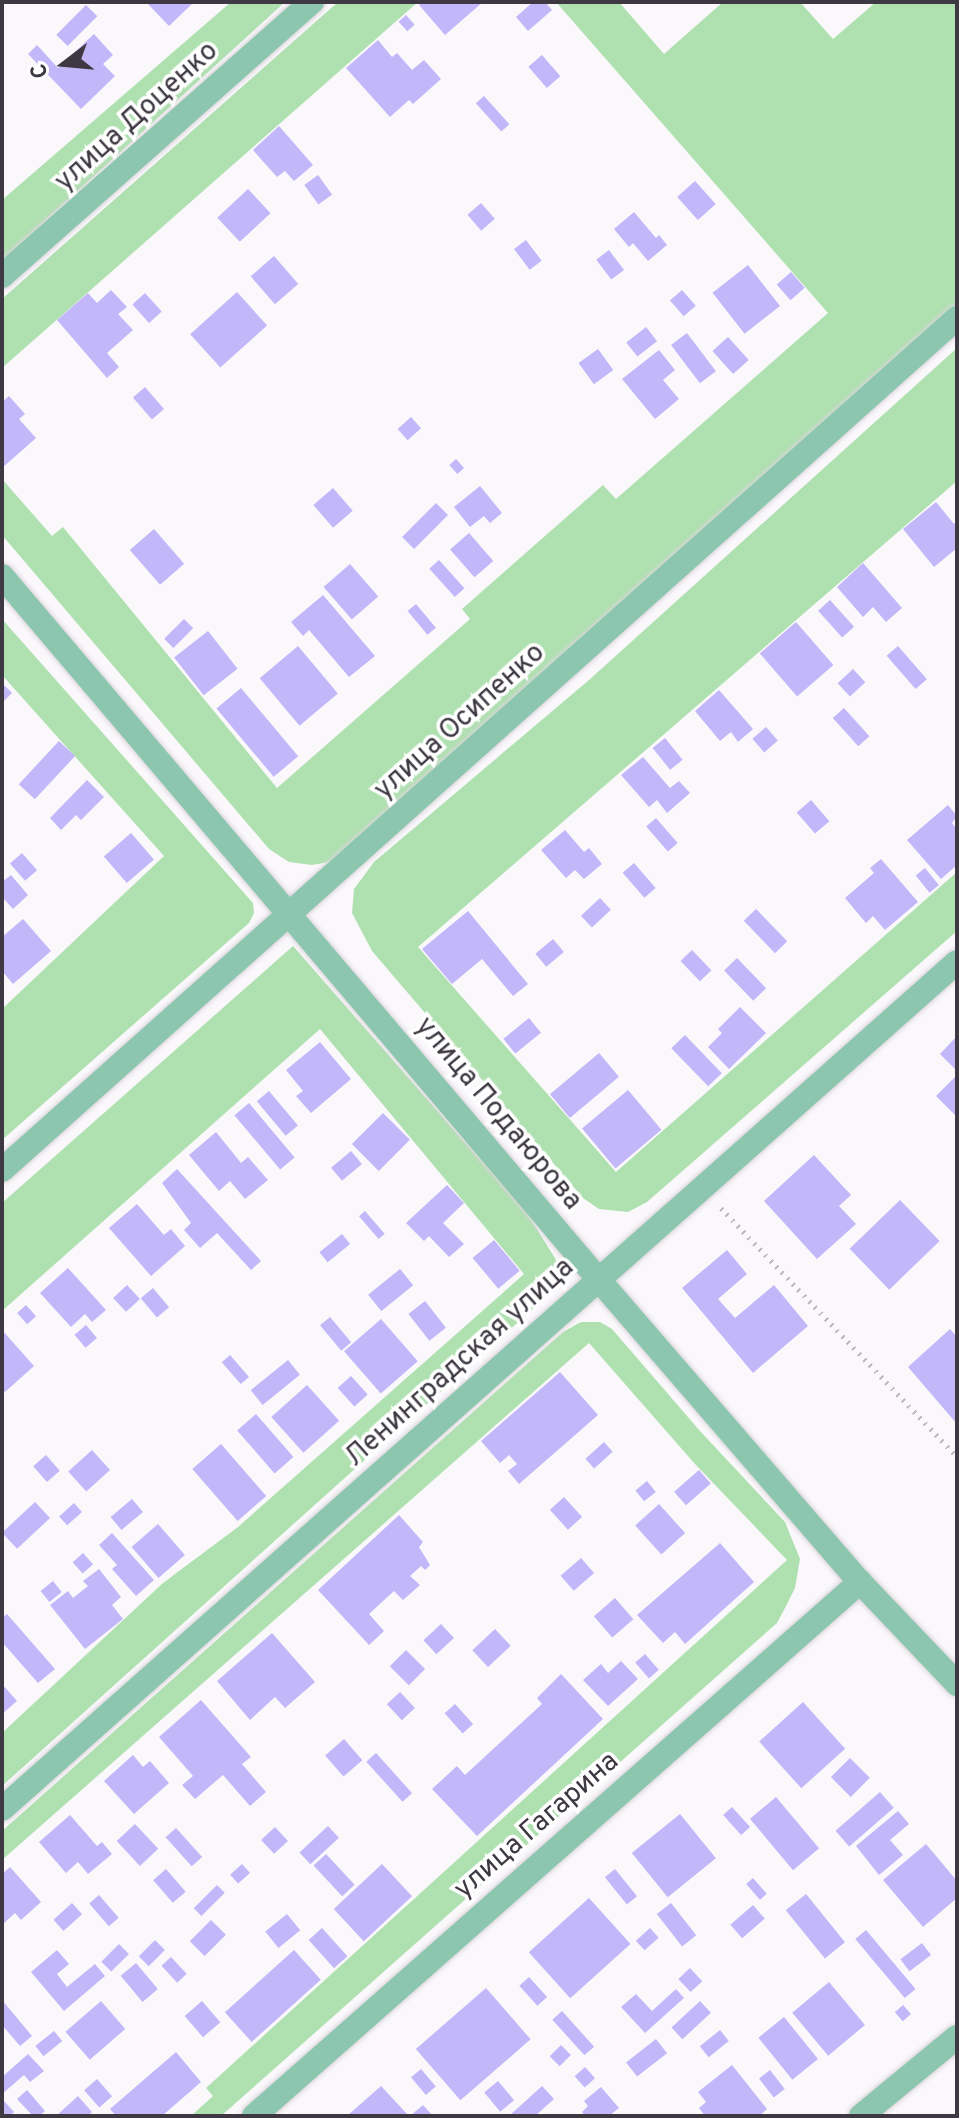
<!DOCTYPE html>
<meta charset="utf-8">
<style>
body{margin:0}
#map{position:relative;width:959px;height:2118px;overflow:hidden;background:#fbf8fc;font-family:Overpass,sans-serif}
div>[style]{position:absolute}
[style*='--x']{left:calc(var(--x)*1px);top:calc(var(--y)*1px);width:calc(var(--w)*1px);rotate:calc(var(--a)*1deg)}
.green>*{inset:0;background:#afe0b0}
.building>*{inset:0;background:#c2b7f9;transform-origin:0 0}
.path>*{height:5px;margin-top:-2.5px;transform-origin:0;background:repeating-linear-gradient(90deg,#bebac0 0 2px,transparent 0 8px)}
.roads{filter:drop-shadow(0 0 2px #d9d5da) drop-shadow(0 0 2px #d9d5da)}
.minor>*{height:24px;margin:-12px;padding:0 12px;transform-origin:12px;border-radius:12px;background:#8dc6ae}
span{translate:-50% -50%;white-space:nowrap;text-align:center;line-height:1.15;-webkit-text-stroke:7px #fff;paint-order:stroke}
.street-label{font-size:28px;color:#3d3841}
.frame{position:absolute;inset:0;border:4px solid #3d3841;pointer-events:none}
.north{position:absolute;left:24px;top:24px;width:80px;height:80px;-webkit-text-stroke:6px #fff;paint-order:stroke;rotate:254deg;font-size:22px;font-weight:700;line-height:32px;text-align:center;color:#3d3841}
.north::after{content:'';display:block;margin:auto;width:28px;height:36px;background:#3d3841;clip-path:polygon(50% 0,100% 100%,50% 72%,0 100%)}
</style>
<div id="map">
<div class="green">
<i style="clip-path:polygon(231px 2px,285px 2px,2px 260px,2px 200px)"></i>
<i style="clip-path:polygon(338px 2px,418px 2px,2px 368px,2px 299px)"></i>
<i style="clip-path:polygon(556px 2px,619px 2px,664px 54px,723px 2px,800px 2px,833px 39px,876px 2px,957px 2px,957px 312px,329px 862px,312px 865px,289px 862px,269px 849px,2px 535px,2px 479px,52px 536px,63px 527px,277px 788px,470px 619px,462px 609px,603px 485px,616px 499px,828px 313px)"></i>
<i style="clip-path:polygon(957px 348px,957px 481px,418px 947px,616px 1172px,957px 872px,957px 931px,647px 1202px,628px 1212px,599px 1209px,583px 1198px,372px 951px,352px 913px,354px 889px,374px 862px,589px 680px)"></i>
<i style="clip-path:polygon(2px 619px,253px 903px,254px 913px,249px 923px,2px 1140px,2px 1009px,164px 856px,2px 675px)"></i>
<i style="clip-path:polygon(293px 946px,527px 1213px,558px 1263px,560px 1274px,555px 1289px,2px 1786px,2px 1733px,163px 1583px,238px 1527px,524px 1274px,320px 1029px,2px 1311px,2px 1203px)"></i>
<i style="clip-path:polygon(581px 1322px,600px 1322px,612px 1329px,700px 1431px,785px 1522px,800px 1559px,795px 1588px,786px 1606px,777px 1623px,221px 2116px,191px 2116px,213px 2096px,206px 2088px,787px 1560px,695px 1464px,589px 1343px,2px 1860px,2px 1831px,537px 1355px,563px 1332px)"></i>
</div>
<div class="building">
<i style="clip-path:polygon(146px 2px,194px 2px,169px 26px)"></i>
<i style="clip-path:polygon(423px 2px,483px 2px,445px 35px,419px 5px)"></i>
<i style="clip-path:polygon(533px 2px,545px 2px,552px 10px,528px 31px,516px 17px)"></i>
<i style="left:86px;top:5px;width:16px;height:42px;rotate:45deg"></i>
<i style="left:406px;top:15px;width:13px;height:10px;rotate:48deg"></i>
<i style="clip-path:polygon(94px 34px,113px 55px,103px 64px,115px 76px,81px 109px,28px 54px,37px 45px,58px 68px)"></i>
<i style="clip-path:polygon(378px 40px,392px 57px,397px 53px,412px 70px,424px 60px,441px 79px,413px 104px,409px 100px,390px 117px,346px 68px)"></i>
<i style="left:542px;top:55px;width:28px;height:18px;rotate:49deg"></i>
<i style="left:484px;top:96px;width:38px;height:11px;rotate:48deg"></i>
<i style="clip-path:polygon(279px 126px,313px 165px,294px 181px,285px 171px,277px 177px,253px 150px)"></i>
<i style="left:318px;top:175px;width:24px;height:17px;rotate:54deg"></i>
<i style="left:695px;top:181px;width:31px;height:24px;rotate:48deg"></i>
<i style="left:248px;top:189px;width:33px;height:42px;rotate:47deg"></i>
<i style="left:481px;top:203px;width:21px;height:18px;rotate:49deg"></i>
<i style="clip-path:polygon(634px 212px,656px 238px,659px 235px,667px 245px,648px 261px,633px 243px,629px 247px,614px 229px)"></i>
<i style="left:526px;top:240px;width:26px;height:15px;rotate:53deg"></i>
<i style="left:609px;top:250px;width:25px;height:16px;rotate:53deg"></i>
<i style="left:274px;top:256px;width:37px;height:31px;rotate:49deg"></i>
<i style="left:748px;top:265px;width:52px;height:45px;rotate:52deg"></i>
<i style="left:791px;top:272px;width:21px;height:19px;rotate:49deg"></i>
<i style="clip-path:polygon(111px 290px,127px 307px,118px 314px,133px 330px,107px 353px,119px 367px,107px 378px,57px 320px,88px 293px,97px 303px)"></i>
<i style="left:682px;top:290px;width:21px;height:16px;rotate:49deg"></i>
<i style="left:237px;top:292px;width:45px;height:63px;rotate:48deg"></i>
<i style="left:145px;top:293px;width:25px;height:17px;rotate:48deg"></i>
<i style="left:646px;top:327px;width:18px;height:25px;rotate:52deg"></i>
<i style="left:687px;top:333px;width:48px;height:20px;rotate:53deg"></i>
<i style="left:728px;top:337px;width:31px;height:21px;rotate:48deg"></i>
<i style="left:598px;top:349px;width:26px;height:24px;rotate:54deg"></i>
<i style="clip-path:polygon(659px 350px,675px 370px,663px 380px,679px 399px,655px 419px,622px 379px)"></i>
<i style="left:145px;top:387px;width:29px;height:16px;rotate:49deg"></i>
<i style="clip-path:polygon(9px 396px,25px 414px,19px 419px,36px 438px,2px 468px,2px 402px)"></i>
<i style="left:411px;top:417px;width:15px;height:18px;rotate:48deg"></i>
<i style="left:456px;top:459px;width:12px;height:9px;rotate:48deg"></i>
<i style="clip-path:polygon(480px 486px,502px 513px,490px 523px,484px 516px,470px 527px,454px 507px)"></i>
<i style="left:333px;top:488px;width:30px;height:26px;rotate:49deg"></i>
<i style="clip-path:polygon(936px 502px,954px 524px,957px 521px,957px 548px,934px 567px,903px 529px)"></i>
<i style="left:436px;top:503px;width:17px;height:48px;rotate:45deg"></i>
<i style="left:154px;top:529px;width:46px;height:32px;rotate:49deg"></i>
<i style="left:469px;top:533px;width:37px;height:25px;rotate:49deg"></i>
<i style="left:439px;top:560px;width:38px;height:13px;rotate:48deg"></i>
<i style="clip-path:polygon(863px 563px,902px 608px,886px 622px,873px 607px,863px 617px,837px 587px)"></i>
<i style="left:350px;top:564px;width:43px;height:35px;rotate:49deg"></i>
<i style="clip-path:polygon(323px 595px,375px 656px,349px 677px,309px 630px,303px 636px,291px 622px)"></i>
<i style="left:830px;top:600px;width:36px;height:16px;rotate:48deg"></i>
<i style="left:416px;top:604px;width:31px;height:11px;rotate:50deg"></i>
<i style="left:184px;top:619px;width:13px;height:28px;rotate:45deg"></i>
<i style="left:796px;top:622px;width:57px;height:48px;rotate:49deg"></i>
<i style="left:208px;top:631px;width:48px;height:43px;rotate:52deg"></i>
<i style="left:298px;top:646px;width:62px;height:50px;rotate:50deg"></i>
<i style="left:898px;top:646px;width:44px;height:15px;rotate:49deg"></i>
<i style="left:853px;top:669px;width:18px;height:21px;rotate:47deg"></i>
<i style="clip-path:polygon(2px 683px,12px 693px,2px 703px)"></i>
<i style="left:241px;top:688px;width:89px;height:32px;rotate:50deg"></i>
<i style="clip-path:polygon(719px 690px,753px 729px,738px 742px,731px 732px,720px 741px,695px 711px)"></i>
<i style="left:844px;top:708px;width:38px;height:15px;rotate:48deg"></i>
<i style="left:766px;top:727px;width:18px;height:18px;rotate:49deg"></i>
<i style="left:665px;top:738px;width:28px;height:16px;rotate:51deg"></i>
<i style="left:59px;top:741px;width:22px;height:59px;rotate:43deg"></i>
<i style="clip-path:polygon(643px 757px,670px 788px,679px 781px,690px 793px,667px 813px,657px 800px,649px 807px,621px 775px)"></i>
<i style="clip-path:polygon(87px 780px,104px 797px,81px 820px,76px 815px,61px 830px,50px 818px)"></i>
<i style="left:811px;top:800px;width:28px;height:19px;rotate:49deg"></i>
<i style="clip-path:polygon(948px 805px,957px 816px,952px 823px,957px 829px,957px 865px,941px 879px,907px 840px)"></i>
<i style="left:656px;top:818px;width:33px;height:13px;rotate:49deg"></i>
<i style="clip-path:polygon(565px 830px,584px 852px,589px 848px,602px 864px,584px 879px,575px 870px,566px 878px,541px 850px)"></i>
<i style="left:131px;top:833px;width:35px;height:36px;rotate:49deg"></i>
<i style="left:22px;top:853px;width:23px;height:16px;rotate:49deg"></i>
<i style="clip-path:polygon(881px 859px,918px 902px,885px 930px,873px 916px,866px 923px,845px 898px,874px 873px,870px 868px)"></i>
<i style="left:634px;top:863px;width:33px;height:15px;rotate:49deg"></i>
<i style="left:925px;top:868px;width:22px;height:12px;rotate:51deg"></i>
<i style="clip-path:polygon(11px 875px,28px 895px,13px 909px,2px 897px,2px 882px)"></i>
<i style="left:600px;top:898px;width:16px;height:26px;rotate:47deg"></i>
<i style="left:756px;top:909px;width:45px;height:17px;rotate:46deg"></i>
<i style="clip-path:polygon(468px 911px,528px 984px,513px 996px,482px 959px,452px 984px,422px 949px)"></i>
<i style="clip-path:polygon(23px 919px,51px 951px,13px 984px,2px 971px,2px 937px)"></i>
<i style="left:553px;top:939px;width:17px;height:23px;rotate:50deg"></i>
<i style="left:692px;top:950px;width:28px;height:16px;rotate:46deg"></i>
<i style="left:737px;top:958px;width:42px;height:18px;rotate:46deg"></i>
<i style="clip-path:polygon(740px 1007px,766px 1033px,729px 1069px,708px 1047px,722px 1033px,718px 1029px)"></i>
<i style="left:529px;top:1018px;width:19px;height:33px;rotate:51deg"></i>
<i style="left:685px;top:1035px;width:53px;height:19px;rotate:46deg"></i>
<i style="clip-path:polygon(957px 1036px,957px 1071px,940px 1054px)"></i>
<i style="clip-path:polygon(320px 1042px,351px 1079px,311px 1113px,296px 1096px,303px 1091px,286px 1070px)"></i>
<i style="left:599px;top:1053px;width:31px;height:64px;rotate:50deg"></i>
<i style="clip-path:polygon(957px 1075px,957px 1117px,936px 1096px)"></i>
<i style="left:628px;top:1090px;width:52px;height:60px;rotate:50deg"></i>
<i style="left:269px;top:1091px;width:45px;height:16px;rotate:50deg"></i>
<i style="left:249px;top:1103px;width:71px;height:19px;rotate:50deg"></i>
<i style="left:383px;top:1113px;width:38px;height:44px;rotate:45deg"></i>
<i style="clip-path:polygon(216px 1132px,241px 1163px,248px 1157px,268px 1180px,245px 1199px,230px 1181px,219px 1191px,189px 1155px)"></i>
<i style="left:351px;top:1151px;width:17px;height:26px;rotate:50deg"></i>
<i style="clip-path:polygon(814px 1155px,851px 1195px,839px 1206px,856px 1224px,817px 1259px,764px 1201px)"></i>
<i style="clip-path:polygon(177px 1169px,261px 1261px,251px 1270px,217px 1233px,200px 1248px,184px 1230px,191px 1223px,162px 1183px)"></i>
<i style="clip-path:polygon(447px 1185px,464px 1203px,443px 1223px,464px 1244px,449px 1257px,429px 1236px,424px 1241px,406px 1223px)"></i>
<i style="left:900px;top:1200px;width:57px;height:70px;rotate:46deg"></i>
<i style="clip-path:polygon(137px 1204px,164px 1235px,171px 1229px,185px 1246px,151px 1276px,109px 1228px)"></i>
<i style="left:365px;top:1211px;width:30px;height:8px;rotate:49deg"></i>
<i style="left:342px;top:1234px;width:13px;height:29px;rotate:51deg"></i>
<i style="left:494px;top:1240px;width:40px;height:28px;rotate:50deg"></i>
<i style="clip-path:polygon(727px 1250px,747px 1274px,718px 1299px,735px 1318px,774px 1285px,808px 1326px,753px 1373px,682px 1288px)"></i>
<i style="clip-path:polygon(68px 1268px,106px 1310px,92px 1322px,85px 1314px,71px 1327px,40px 1293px)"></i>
<i style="left:400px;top:1269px;width:21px;height:41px;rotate:51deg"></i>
<i style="left:127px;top:1285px;width:19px;height:19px;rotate:47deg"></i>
<i style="left:153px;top:1288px;width:25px;height:16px;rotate:50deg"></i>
<i style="left:425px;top:1301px;width:34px;height:21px;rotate:52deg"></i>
<i style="left:26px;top:1305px;width:15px;height:12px;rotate:48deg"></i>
<i style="left:330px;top:1317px;width:33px;height:13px;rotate:50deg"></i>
<i style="left:381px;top:1319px;width:56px;height:49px;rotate:49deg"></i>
<i style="left:86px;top:1325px;width:17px;height:15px;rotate:50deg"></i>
<i style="clip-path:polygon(950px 1329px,957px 1337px,957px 1424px,908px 1367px)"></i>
<i style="clip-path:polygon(2px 1330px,34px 1366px,5px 1392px,2px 1389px)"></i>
<i style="left:230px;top:1355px;width:29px;height:11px;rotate:49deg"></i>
<i style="left:288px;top:1360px;width:19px;height:48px;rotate:51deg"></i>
<i style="clip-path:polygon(560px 1372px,598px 1415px,519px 1484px,508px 1471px,517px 1464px,509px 1455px,500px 1463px,481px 1441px)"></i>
<i style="left:351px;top:1376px;width:25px;height:18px;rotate:48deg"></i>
<i style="left:307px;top:1385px;width:48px;height:48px;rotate:48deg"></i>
<i style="left:256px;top:1414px;width:57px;height:25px;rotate:49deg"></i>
<i style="left:604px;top:1442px;width:13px;height:25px;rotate:48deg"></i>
<i style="left:221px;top:1444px;width:69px;height:38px;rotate:49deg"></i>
<i style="left:92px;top:1450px;width:27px;height:32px;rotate:48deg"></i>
<i style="left:46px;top:1455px;width:21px;height:17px;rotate:49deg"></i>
<i style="left:699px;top:1470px;width:18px;height:33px;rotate:49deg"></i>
<i style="left:647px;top:1481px;width:14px;height:15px;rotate:51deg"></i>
<i style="left:564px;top:1497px;width:27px;height:19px;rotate:48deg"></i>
<i style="left:132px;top:1499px;width:17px;height:28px;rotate:50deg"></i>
<i style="left:35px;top:1502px;width:22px;height:45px;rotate:47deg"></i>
<i style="left:74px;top:1503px;width:12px;height:20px;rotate:48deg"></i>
<i style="left:659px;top:1504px;width:39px;height:32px;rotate:48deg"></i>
<i style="clip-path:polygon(399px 1515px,423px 1542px,419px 1547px,430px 1565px,425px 1570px,421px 1566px,410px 1576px,420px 1585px,403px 1600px,394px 1591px,369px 1614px,384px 1631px,369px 1645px,318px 1590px)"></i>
<i style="left:158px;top:1524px;width:41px;height:35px;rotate:49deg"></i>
<i style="clip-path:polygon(112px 1533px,154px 1580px,136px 1596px,112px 1569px,117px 1565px,99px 1545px)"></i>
<i style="clip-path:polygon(720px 1543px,754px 1582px,685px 1644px,675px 1632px,663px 1643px,637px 1615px)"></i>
<i style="left:83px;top:1553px;width:15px;height:14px;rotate:48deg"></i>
<i style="left:581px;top:1558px;width:20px;height:27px;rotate:49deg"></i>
<i style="clip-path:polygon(99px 1569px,121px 1597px,112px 1605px,123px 1619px,85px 1649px,50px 1605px,68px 1591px,73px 1598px,88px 1586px,83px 1581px)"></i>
<i style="left:53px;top:1581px;width:14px;height:16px;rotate:51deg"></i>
<i style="left:615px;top:1598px;width:28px;height:28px;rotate:49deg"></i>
<i style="clip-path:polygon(7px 1614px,55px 1669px,38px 1683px,2px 1642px,2px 1618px)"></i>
<i style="left:441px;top:1624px;width:19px;height:24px;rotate:47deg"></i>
<i style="left:495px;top:1629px;width:23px;height:31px;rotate:47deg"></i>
<i style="clip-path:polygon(272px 1633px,315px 1682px,285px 1708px,275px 1697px,250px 1720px,217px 1681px)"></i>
<i style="left:406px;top:1650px;width:27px;height:23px;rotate:45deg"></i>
<i style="left:645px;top:1654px;width:21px;height:13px;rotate:49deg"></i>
<i style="clip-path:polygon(621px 1661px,638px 1679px,608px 1706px,583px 1680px,601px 1664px,608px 1673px)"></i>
<i style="clip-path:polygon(561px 1674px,603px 1719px,477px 1836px,432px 1789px,457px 1766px,465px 1775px,542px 1704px,537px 1698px)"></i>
<i style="clip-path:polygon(2px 1684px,17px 1701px,2px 1714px)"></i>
<i style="left:400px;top:1692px;width:22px;height:18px;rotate:47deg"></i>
<i style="clip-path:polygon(201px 1700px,251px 1757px,242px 1764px,266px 1792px,250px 1806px,223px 1775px,195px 1799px,182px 1785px,193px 1776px,159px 1737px)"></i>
<i style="left:803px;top:1702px;width:63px;height:59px;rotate:48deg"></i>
<i style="left:455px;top:1704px;width:27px;height:14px;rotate:48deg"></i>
<i style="left:344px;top:1739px;width:28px;height:25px;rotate:49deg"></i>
<i style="left:376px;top:1753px;width:54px;height:13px;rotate:48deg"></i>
<i style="clip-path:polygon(133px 1755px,143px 1767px,150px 1761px,169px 1783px,134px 1814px,104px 1781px)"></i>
<i style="left:850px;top:1758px;width:28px;height:27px;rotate:45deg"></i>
<i style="left:880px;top:1792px;width:21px;height:59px;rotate:49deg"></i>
<i style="left:776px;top:1797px;width:67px;height:34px;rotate:50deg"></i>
<i style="left:732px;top:1807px;width:27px;height:12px;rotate:48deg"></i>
<i style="clip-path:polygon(898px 1811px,909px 1824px,890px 1840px,903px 1855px,879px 1875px,856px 1846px)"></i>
<i style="left:680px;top:1814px;width:57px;height:62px;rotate:51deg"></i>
<i style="clip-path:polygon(70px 1815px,97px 1846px,102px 1842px,112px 1854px,88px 1874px,78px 1862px,66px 1873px,39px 1842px)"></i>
<i style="left:135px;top:1824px;width:34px;height:25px;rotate:47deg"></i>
<i style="left:328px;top:1826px;width:16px;height:39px;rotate:47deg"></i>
<i style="left:275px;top:1827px;width:19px;height:19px;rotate:47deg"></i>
<i style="left:176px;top:1828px;width:39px;height:14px;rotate:48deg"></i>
<i style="clip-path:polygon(926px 1844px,957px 1881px,957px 1898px,923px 1927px,883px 1880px)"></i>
<i style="left:326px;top:1854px;width:42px;height:17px;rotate:47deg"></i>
<i style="left:242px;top:1864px;width:12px;height:16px;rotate:48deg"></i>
<i style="left:382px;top:1864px;width:44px;height:66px;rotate:47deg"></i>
<i style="clip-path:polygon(10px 1867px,41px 1902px,21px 1920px,15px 1913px,2px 1925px,2px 1874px)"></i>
<i style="left:166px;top:1869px;width:30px;height:17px;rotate:49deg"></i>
<i style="left:615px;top:1869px;width:35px;height:13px;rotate:51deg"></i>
<i style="left:753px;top:1878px;width:21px;height:9px;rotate:49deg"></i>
<i style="left:217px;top:1885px;width:11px;height:33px;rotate:45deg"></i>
<i style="left:806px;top:1894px;width:62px;height:26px;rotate:51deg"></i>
<i style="left:99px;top:1895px;width:30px;height:13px;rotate:49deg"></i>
<i style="left:589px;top:1898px;width:62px;height:81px;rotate:48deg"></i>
<i style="left:72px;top:1903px;width:15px;height:25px;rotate:48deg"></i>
<i style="left:671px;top:1903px;width:41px;height:18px;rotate:52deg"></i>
<i style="left:753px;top:1905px;width:18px;height:30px;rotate:49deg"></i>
<i style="left:287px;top:1914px;width:21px;height:28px;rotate:51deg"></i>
<i style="left:211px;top:1920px;width:21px;height:30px;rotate:45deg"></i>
<i style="left:322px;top:1928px;width:38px;height:18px;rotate:48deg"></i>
<i style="left:650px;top:1928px;width:13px;height:19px;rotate:48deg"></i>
<i style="left:866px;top:1930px;width:77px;height:14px;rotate:50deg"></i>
<i style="left:155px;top:1940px;width:14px;height:23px;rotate:45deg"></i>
<i style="left:922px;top:1943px;width:15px;height:27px;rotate:53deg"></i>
<i style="left:119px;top:1944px;width:14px;height:25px;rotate:45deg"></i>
<i style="clip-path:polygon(57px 1950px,69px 1964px,57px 1974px,67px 1987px,95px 1964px,105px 1976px,64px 2011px,31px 1972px)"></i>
<i style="left:294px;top:1950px;width:40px;height:93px;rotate:48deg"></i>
<i style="left:171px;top:1957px;width:23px;height:13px;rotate:47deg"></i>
<i style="left:136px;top:1963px;width:34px;height:20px;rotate:50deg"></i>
<i style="left:690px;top:1968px;width:18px;height:16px;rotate:47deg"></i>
<i style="left:529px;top:1977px;width:27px;height:13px;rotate:48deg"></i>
<i style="left:829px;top:1982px;width:56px;height:48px;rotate:50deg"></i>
<i style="left:486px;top:1988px;width:68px;height:93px;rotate:49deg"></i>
<i style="clip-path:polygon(676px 1989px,684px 1998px,645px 2033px,621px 2007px,636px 1994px,652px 2011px)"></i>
<i style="clip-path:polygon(2px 2000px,32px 2036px,20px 2046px,2px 2025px)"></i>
<i style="left:101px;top:2001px;width:37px;height:47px;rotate:49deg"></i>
<i style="left:202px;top:2001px;width:28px;height:23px;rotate:49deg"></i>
<i style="left:700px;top:2001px;width:16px;height:39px;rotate:47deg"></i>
<i style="left:903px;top:2005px;width:12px;height:11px;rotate:48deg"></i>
<i style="left:562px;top:2011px;width:48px;height:13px;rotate:48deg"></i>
<i style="left:784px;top:2017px;width:54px;height:33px;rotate:51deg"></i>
<i style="left:720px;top:2030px;width:14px;height:26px;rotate:51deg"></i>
<i style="left:54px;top:2031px;width:13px;height:24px;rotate:51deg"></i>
<i style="left:656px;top:2039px;width:18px;height:38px;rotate:52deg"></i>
<i style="left:561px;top:2045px;width:14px;height:16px;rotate:45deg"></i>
<i style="clip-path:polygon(176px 2052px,201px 2082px,162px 2116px,116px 2116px,110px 2109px)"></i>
<i style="clip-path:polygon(28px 2054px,44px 2071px,30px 2082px,24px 2075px,2px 2094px,2px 2077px)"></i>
<i style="clip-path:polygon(732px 2065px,767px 2109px,759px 2116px,705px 2116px,699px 2108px,706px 2102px,698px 2092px)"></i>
<i style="left:585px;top:2067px;width:15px;height:14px;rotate:48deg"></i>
<i style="left:421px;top:2069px;width:23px;height:13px;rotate:50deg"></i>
<i style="left:770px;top:2070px;width:24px;height:14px;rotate:52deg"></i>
<i style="left:97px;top:2079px;width:23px;height:17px;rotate:49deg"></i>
<i style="left:498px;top:2081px;width:25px;height:18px;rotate:50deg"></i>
<i style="clip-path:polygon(381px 2086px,409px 2116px,347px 2116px)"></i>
<i style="clip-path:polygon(542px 2086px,554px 2099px,535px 2116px,509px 2116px)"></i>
<i style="clip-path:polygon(601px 2087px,619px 2108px,609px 2116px,585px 2116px,582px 2112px,588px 2106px,584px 2101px)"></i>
<i style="clip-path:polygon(27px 2090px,45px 2111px,39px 2116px,33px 2116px,17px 2099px)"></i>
<i style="clip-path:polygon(78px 2096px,92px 2112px,88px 2116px,56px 2116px)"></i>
<i style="clip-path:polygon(4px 2101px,14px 2112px,10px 2116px,2px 2116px)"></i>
<i style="clip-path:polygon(423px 2105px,433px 2116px,410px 2116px)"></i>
</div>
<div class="path">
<i style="--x:721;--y:1208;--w:343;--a:46.5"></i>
</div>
<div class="roads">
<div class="minor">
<i style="--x:2;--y:276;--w:414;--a:-41.5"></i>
<i style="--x:2;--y:576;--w:923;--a:49.7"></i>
<i style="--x:599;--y:1280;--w:399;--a:49.2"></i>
<i style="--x:860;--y:1582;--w:141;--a:46.4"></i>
<i style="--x:2;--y:1170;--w:1280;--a:-41.74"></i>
<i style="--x:2;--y:1809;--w:1276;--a:-41.57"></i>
<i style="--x:254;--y:2116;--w:808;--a:-41.39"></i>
<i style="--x:861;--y:2116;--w:124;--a:-39.5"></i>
</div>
</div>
<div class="street-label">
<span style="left:137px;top:117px;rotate:-42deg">улица Доценко</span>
<span style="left:460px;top:722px;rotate:-42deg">улица Осипенко</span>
<span style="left:498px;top:1114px;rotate:50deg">улица Подаюрова</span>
<span style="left:460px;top:1363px;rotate:-42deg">Ленинградская улица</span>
<span style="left:537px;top:1826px;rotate:-41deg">улица Гагарина</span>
</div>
<div class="frame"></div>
<div class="north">С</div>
</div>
